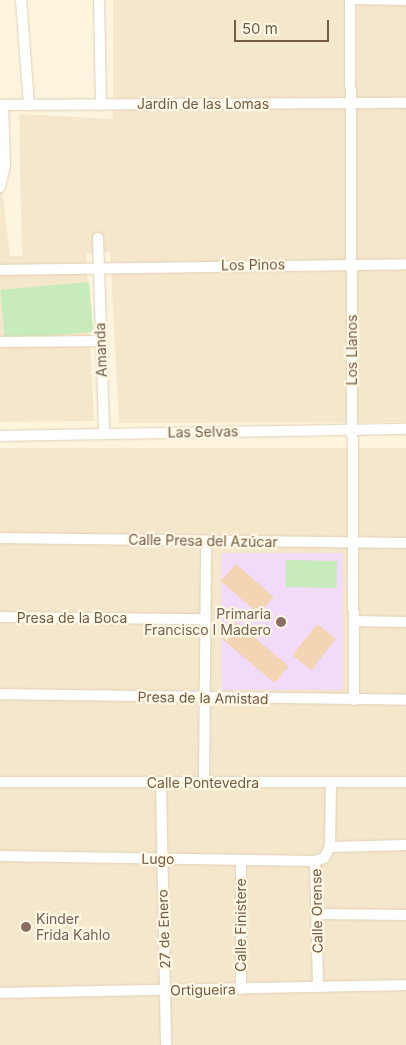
<!DOCTYPE html>
<meta charset="utf-8">
<style>
body{margin:0}
#map{position:relative;width:406px;height:1045px;overflow:hidden;background:#fdf5dd;font-family:Inter,sans-serif}
div>[style]{position:absolute}
[style*='--x']{left:calc(var(--x)*1px);top:calc(var(--y)*1px);width:calc(var(--w)*1px);rotate:calc(var(--a)*1deg)}
.residential>*{inset:0;background:#f5e7cb;transform-origin:0 0}
.education>*{inset:0;background:#f2daf9;transform-origin:0 0}
.green>*{inset:0;background:#c8ebbb;transform-origin:0 0}
.building>*{inset:0;background:#f4d5b3;transform-origin:0 0}
.roads{filter:drop-shadow(0 0 1px #e1d1b9) drop-shadow(0 0 1px #e1d1b9)}
.service>*{height:5px;margin:-2.5px;padding:0 2.5px;transform-origin:2.5px;border-radius:2.5px;background:#fff}
.minor>*{height:10px;margin:-5px;padding:0 5px;transform-origin:5px;border-radius:5px;background:#fff}
.dots>*{width:14px;height:14px;translate:-50% -50%;box-sizing:border-box;border:2px solid #fff8e4;border-radius:50%}
span{translate:-50% -50%;white-space:nowrap;text-align:center;line-height:1.15;-webkit-text-stroke:4.5px #fff8e4;paint-order:stroke}
.street-label{font-size:14px;color:#735b45}
.education-label{font-size:14px;color:#785e54}
.right{translate:-100% -50%;text-align:right}
.left{translate:0 -50%;text-align:left}
.scale{position:absolute;left:234px;top:20px;width:95px;height:22px;box-sizing:border-box;border:2px solid #735b45;border-top:0;padding-left:6px;font-size:15px;line-height:18px;white-space:nowrap;color:#735b45;-webkit-text-stroke:4px #fff8e4;paint-order:stroke}
</style>
<div id="map">
<div class="residential">
<i style="clip-path:polygon(113px 0,406px 0,406px 422px,119px 423px,110px 252px,86px 253px,94px 421px,0 422px,0 171px,10px 256px,28px 256px,22px 255px,19px 114px,113px 119px)"></i>
<i style="left:406px;top:448px;width:597px;height:406px;rotate:90deg"></i>
</div>
<div class="education">
<i style="left:221px;top:553px;width:122px;height:137px"></i>
</div>
<div class="green">
<i style="left:89px;top:282px;width:50px;height:89px;rotate:85deg"></i>
<i style="left:286px;top:560px;width:51px;height:27px;rotate:1deg"></i>
</div>
<div class="building">
<i style="left:236px;top:564px;width:50px;height:23px;rotate:41deg"></i>
<i style="left:236px;top:622px;width:69px;height:22px;rotate:40deg"></i>
<i style="left:317px;top:624px;width:24px;height:40px;rotate:38deg"></i>
</div>
<div class="roads">
<div class="service">
<i style="--x:350;--y:1;--w:56;--a:1"></i>
</div>
<div class="minor">
<i style="--x:21;--y:0;--w:105;--a:85.6"></i>
<i style="--x:99;--y:0;--w:105;--a:88.9"></i>
<i style="--x:350;--y:0;--w:700;--a:89.67"></i>
<i style="--x:0;--y:105;--w:406;--a:-0.3"></i>
<i style="--x:0;--y:187;--w:23;--a:-77"></i>
<i style="--x:5;--y:165;--w:60;--a:-91.9"></i>
<i style="--x:98;--y:238;--w:196;--a:88.2"></i>
<i style="--x:0;--y:270;--w:406;--a:-0.8"></i>
<i style="--x:0;--y:342;--w:100;--a:-0.6"></i>
<i style="--x:0;--y:436;--w:406;--a:-1"></i>
<i style="--x:0;--y:538;--w:406;--a:0.7"></i>
<i style="--x:0;--y:617;--w:203;--a:0.6"></i>
<i style="--x:355;--y:621;--w:51;--a:1.1"></i>
<i style="--x:0;--y:694;--w:406;--a:0.8"></i>
<i style="--x:0;--y:782;--w:406;--a:0"></i>
<i style="--x:161;--y:782;--w:263;--a:88.9"></i>
<i style="--x:204;--y:783;--w:242;--a:-89.5"></i>
<i style="--x:330;--y:847;--w:76;--a:-1.5"></i>
<i style="--x:0;--y:856;--w:315;--a:0.9"></i>
<i style="--x:315;--y:861;--w:9;--a:-18"></i>
<i style="--x:324;--y:858;--w:13;--a:-61"></i>
<i style="--x:330;--y:847;--w:65;--a:-89.1"></i>
<i style="--x:241;--y:861;--w:128;--a:90"></i>
<i style="--x:315;--y:861;--w:126;--a:88.6"></i>
<i style="--x:317;--y:914;--w:89;--a:0.6"></i>
<i style="--x:0;--y:993;--w:406;--a:-1.1"></i>
</div>
</div>
<div class="dots">
<i style="left:281px;top:622px;background:#8d6e63"></i>
<i style="left:26px;top:927px;background:#8d6e63"></i>
</div>
<div class="street-label">
<span style="left:203px;top:104px">Jardín de las Lomas</span>
<span style="left:253px;top:265px;rotate:-1deg">Los Pinos</span>
<span style="left:101px;top:350px;rotate:-92deg">Amanda</span>
<span style="left:352px;top:350px;rotate:-90deg">Los Llanos</span>
<span style="left:203px;top:432px;rotate:-1deg">Las Selvas</span>
<span style="left:203px;top:541px;rotate:1deg">Calle Presa del Azúcar</span>
<span style="left:72px;top:618px">Presa de la Boca</span>
<span style="left:203px;top:698px;rotate:1deg">Presa de la Amistad</span>
<span style="left:203px;top:783px">Calle Pontevedra</span>
<span style="left:158px;top:859px;rotate:1deg">Lugo</span>
<span style="left:317px;top:911px;rotate:-91deg">Calle Orense</span>
<span style="left:241px;top:925px;rotate:-90deg">Calle Finistere</span>
<span style="left:164px;top:929px;rotate:-92deg">27 de Enero</span>
<span style="left:203px;top:990px;rotate:-1deg">Ortigueira</span>
</div>
<div class="education-label">
<span class="right" style="left:271px;top:622px">Primaria<br>Francisco I Madero</span>
<span class="left" style="left:36px;top:927px">Kinder<br>Frida Kahlo</span>
</div>
<div class="scale">50 m</div>
</div>
